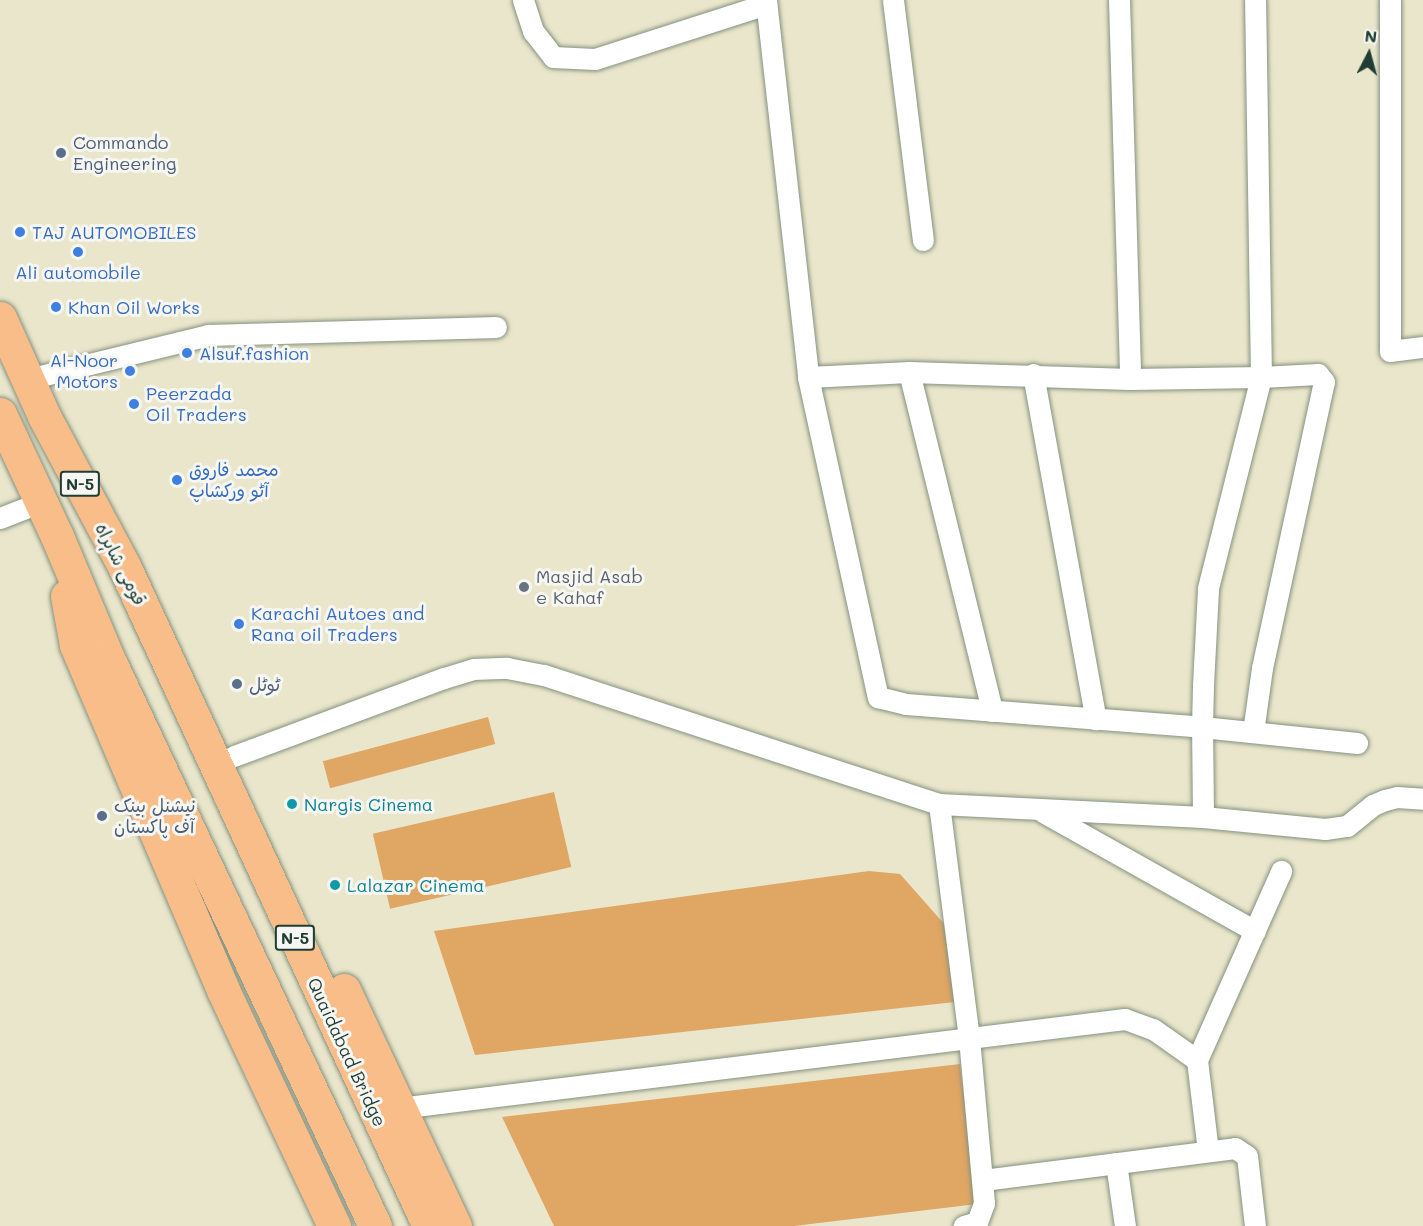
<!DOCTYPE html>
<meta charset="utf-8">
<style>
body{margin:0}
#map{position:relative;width:1423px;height:1226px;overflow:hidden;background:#eae6cb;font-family:Mali,"Playpen Sans Arabic",sans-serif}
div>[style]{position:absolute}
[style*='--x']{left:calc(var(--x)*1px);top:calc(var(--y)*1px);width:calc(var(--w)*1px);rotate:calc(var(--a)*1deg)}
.building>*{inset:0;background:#dfa664;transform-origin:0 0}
.roads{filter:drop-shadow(0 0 2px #849280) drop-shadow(0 0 2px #849280)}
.street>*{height:21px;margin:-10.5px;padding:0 10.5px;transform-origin:10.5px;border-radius:10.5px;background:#fff}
.highway>*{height:33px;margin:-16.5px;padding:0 16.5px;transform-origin:16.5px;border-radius:16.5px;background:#f9bd89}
.dots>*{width:16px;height:16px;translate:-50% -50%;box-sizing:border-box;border:3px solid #f6f6f2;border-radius:50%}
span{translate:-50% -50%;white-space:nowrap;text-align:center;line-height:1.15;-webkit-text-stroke:6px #f6f6f2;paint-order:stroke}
.shield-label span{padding:2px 4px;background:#f6f6f2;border:2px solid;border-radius:4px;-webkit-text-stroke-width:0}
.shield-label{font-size:16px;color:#1f3d34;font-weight:700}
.service-label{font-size:18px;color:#4e5e75}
.left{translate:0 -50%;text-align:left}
.shop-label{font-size:18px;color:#366cbe}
.right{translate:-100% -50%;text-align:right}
.street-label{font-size:18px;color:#1f3d34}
.worship-label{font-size:18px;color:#5b616d}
.culture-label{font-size:18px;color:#0d838f}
.north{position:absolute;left:1339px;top:24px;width:60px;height:60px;-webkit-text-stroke:4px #f6f6f2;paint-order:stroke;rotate:6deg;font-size:16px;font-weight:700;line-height:24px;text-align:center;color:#1f3d34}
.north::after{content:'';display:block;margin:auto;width:21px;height:27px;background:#1f3d34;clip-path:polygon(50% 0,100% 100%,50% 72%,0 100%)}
</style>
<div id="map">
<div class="building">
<i style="left:488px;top:717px;width:28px;height:171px;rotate:75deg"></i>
<i style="left:554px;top:792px;width:77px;height:186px;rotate:77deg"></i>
<i style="clip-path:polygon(869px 871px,900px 874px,946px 926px,964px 1001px,475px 1055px,434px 931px)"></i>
<i style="clip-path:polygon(960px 1064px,977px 1204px,794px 1226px,554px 1226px,502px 1117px)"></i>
</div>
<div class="roads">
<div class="street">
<i style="--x:523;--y:0;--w:33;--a:72"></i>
<i style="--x:533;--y:31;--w:33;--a:52"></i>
<i style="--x:553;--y:57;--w:42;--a:2.7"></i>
<i style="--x:595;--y:59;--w:180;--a:-17.8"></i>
<i style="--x:766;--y:0;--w:379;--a:83.6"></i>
<i style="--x:893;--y:0;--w:242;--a:82.9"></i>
<i style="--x:1119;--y:0;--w:379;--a:88.3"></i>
<i style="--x:1390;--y:0;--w:351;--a:90"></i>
<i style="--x:1390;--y:351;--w:33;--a:-7"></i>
<i style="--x:909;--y:372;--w:349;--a:76.2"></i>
<i style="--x:1033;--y:374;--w:351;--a:79.7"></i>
<i style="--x:28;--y:379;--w:185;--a:-13.7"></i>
<i style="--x:208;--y:335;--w:288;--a:-1.6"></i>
<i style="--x:0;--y:518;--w:44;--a:-21.3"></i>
<i style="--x:1253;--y:732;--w:65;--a:-82"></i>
<i style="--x:1262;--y:668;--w:293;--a:-77.8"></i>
<i style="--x:1324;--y:382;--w:10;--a:-127"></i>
<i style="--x:1318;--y:374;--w:57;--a:177"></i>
<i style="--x:1261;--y:377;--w:377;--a:-90.9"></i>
<i style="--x:234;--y:756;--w:224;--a:-20.4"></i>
<i style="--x:444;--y:678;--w:30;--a:-17"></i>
<i style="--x:473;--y:669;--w:34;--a:-2"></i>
<i style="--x:507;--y:668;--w:38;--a:11"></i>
<i style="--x:544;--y:675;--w:416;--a:18.1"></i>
<i style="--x:939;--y:804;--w:264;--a:2.8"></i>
<i style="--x:1203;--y:817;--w:123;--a:5.6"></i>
<i style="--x:1325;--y:829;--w:22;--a:-8"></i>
<i style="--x:1347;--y:826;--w:33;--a:-39"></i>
<i style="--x:1373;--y:805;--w:13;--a:-23"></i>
<i style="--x:1385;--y:800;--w:12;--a:-14"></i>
<i style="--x:1397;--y:797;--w:26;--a:4"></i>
<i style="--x:939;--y:804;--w:236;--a:82.7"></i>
<i style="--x:969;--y:1038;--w:166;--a:84.8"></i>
<i style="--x:984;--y:1203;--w:20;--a:110"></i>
<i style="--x:977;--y:1222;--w:14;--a:163"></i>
<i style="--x:1043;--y:812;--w:243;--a:29.3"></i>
<i style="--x:1203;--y:817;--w:90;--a:-90.6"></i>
<i style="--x:1202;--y:727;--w:42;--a:-88.6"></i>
<i style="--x:1203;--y:685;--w:97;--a:-87"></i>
<i style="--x:1208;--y:588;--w:218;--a:-75.9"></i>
<i style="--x:1261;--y:377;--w:131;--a:179.1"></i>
<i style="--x:1130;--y:379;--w:221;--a:-178.2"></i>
<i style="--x:909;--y:372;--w:101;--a:177.2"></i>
<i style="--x:808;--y:377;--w:328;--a:77.7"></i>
<i style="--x:878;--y:697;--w:29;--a:14"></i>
<i style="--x:906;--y:704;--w:297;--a:4.4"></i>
<i style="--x:1202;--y:727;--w:156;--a:5.9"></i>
<i style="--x:399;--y:1108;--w:731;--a:-6.99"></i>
<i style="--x:1125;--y:1019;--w:30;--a:20"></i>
<i style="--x:1153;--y:1029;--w:54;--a:35.2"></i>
<i style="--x:1208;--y:1151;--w:92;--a:-96.9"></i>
<i style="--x:1197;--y:1060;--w:207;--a:-66"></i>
<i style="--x:1116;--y:1163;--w:64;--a:81.9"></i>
<i style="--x:983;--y:1180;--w:254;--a:-7.2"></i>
<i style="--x:1235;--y:1148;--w:14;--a:34"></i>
<i style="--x:1247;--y:1156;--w:70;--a:83.5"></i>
</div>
<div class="highway">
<i style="--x:0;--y:318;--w:107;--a:65.8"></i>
<i style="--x:44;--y:416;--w:170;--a:61.9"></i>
<i style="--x:124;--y:566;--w:727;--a:65.2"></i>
<i style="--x:0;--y:414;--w:135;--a:65"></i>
<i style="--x:57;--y:536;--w:132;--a:67.3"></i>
<i style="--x:108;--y:658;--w:628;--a:64.82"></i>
<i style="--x:67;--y:596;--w:50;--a:79.6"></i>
<i style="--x:76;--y:645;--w:375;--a:66.9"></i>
<i style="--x:223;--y:990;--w:261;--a:64.8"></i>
<i style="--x:344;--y:990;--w:261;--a:64.8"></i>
</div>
</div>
<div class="dots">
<i style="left:61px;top:153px;background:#5c6f8a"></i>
<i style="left:20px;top:232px;background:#3f7fe0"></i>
<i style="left:78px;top:252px;background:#3f7fe0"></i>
<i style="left:56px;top:307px;background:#3f7fe0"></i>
<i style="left:187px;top:353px;background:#3f7fe0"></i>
<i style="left:130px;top:371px;background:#3f7fe0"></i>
<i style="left:134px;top:404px;background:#3f7fe0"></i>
<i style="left:177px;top:480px;background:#3f7fe0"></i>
<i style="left:524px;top:587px;background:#6b7280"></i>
<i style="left:239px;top:624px;background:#3f7fe0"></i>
<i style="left:237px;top:684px;background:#5c6f8a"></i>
<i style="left:292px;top:804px;background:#0f9aa8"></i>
<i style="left:102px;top:816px;background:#5c6f8a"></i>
<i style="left:335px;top:885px;background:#0f9aa8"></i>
</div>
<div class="shield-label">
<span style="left:80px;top:484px">N-5</span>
<span style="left:295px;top:938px">N-5</span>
</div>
<div class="service-label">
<span class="left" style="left:73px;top:153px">Commando<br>Engineering</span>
<span class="left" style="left:249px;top:684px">ٹوٹل</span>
<span class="left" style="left:114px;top:816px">نیشنل بینک<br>آف پاکستان</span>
</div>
<div class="shop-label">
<span class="left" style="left:32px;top:232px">TAJ AUTOMOBILES</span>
<span style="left:78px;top:272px">Ali automobile</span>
<span class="left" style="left:68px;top:307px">Khan Oil Works</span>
<span class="left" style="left:199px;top:353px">Alsuf.fashion</span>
<span class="right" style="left:118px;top:371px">Al-Noor<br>Motors</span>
<span class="left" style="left:146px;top:404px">Peerzada<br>Oil Traders</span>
<span class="left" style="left:189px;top:480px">محمد فاروق<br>آٹو ورکشاپ</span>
<span class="left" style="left:251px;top:624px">Karachi Autoes and<br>Rana oil Traders</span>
</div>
<div class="street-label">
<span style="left:121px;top:564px;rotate:63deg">قومی شاہراہ</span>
<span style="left:347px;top:1052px;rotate:65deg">Quaidabad Bridge</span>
</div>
<div class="worship-label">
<span class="left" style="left:536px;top:587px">Masjid Asab<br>e Kahaf</span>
</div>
<div class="culture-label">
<span class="left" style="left:304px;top:804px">Nargis Cinema</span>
<span class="left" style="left:347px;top:885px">Lalazar Cinema</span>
</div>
<div class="north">N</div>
</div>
